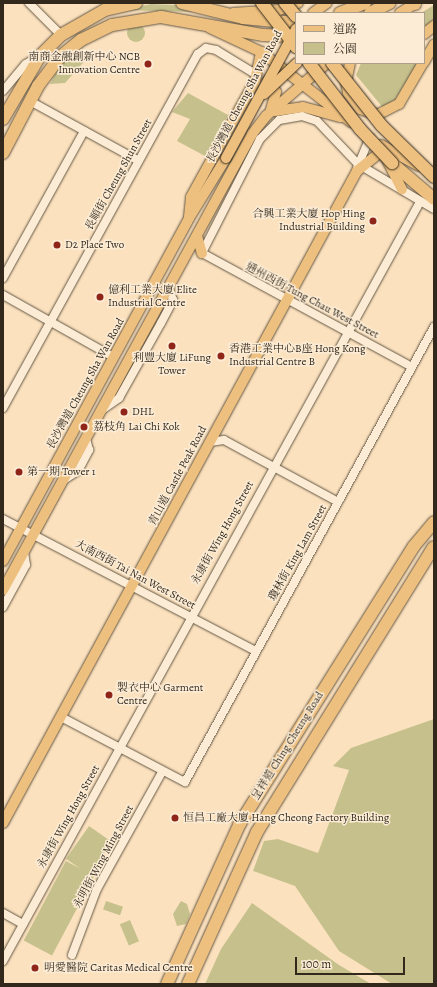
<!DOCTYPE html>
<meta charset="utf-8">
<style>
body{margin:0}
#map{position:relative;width:437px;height:987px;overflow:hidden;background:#fbe1be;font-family:Alegreya,"Noto Serif TC",serif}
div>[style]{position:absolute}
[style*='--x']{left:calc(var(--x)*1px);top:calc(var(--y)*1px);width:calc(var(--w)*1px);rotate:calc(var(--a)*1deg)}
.green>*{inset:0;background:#c6c18c;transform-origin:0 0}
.round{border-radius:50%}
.roads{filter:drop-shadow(0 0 1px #645744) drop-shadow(0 0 1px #645744)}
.minor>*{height:8px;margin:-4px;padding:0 4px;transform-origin:4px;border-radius:4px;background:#fcecd5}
.major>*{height:10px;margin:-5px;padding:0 5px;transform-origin:5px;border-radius:5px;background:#eec07f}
.highway>*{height:12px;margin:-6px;padding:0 6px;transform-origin:6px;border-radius:6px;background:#eec07f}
.bridges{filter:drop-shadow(0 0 1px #32291c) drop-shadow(0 0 1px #32291c)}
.major-bridge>*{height:10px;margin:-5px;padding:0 5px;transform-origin:5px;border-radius:5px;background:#eec07f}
.highway-bridge>*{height:12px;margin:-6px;padding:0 6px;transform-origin:6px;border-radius:6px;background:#eec07f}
.dots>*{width:11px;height:11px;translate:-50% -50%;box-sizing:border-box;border:2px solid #fcecd5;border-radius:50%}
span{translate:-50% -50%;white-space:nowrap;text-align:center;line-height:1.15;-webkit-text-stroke:3px #fcecd5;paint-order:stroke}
.poi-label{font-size:11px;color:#32291c}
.right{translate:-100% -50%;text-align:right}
.left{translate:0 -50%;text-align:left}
.street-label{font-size:11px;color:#32291c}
.frame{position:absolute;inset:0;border:4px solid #32291c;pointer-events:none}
.legend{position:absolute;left:295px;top:12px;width:130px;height:52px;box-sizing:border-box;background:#fcecd5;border:1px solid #ab9e8b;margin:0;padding:5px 7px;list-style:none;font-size:12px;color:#32291c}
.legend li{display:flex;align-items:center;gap:8px;height:20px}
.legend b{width:20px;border:1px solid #ab9e8b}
.scale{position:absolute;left:295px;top:957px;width:110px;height:18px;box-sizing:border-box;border:2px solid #32291c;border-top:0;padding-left:5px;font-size:12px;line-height:14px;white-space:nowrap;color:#32291c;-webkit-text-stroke:3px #fcecd5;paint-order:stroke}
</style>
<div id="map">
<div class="green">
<i style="clip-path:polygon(151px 4px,174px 5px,193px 8px,192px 12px,124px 10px)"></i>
<i style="clip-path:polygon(434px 5px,434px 19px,424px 28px,421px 13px)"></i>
<i class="round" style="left:127px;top:24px;width:18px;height:18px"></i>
<i style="clip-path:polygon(76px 52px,89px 56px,65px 83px,50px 84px,62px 61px)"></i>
<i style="clip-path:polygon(361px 63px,418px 63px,392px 105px,384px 109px,356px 75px)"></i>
<i style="clip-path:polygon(188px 93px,228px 115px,220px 130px,227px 119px,235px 126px,213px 153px,207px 152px,205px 156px,177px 141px,190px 119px,172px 112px)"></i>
<i style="clip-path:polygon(434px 719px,434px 984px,392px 984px,339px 951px,295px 886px,253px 871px,264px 841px,278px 839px,318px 853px,349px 770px,333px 766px,351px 748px)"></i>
<i style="left:89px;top:826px;width:28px;height:40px;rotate:35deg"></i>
<i style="left:66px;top:861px;width:32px;height:90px;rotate:28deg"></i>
<i style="left:106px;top:901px;width:18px;height:9px;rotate:19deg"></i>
<i style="clip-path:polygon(181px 901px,187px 904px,190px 914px,186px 924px,177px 926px,173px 914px)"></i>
<i style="clip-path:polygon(252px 903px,339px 965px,371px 984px,205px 984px,221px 949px)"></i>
<i style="left:130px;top:920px;width:23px;height:11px;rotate:67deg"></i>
</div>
<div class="roads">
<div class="minor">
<i style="--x:29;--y:3;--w:45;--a:45"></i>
<i style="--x:3;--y:91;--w:35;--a:-50"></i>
<i style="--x:26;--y:64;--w:15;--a:-32"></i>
<i style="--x:30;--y:101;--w:124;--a:28.8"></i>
<i style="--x:358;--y:164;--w:59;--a:-133.6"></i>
<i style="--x:317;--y:121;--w:16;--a:-162"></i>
<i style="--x:302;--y:116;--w:23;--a:170"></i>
<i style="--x:279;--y:120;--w:27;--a:135"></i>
<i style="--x:260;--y:139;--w:128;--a:117"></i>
<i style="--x:202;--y:253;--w:239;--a:28.5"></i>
<i style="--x:363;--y:167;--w:82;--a:30.6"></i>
<i style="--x:357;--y:168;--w:33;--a:-67"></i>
<i style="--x:3;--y:278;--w:168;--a:-61.1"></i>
<i style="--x:3;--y:295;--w:126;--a:29.4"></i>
<i style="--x:3;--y:408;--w:404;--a:-61.2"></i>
<i style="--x:198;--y:54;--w:10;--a:-37"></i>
<i style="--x:206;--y:48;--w:10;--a:11"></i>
<i style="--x:216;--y:50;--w:48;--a:31.4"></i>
<i style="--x:102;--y:410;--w:21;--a:-35"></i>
<i style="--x:119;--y:398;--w:86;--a:-60.8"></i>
<i style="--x:161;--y:323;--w:26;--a:-62"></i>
<i style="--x:173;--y:300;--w:12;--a:-110"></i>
<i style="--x:210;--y:442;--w:14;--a:-8"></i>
<i style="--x:224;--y:440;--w:130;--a:28.5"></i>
<i style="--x:64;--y:480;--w:17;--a:-33"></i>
<i style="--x:78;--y:471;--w:24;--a:-62"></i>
<i style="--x:89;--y:450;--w:11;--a:-105"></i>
<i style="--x:3;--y:519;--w:284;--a:27.6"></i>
<i style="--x:3;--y:607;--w:48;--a:-61.3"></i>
<i style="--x:26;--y:565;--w:13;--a:-99"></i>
<i style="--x:61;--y:717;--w:140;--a:27.7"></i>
<i style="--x:185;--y:782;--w:519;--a:-61.31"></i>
<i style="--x:3;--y:913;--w:23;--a:29"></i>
<i style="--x:72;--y:955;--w:71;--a:-69.3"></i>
<i style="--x:97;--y:889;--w:134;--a:-60.9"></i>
<i style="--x:3;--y:961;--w:866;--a:-61.22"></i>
</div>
<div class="major">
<i style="--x:233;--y:13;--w:46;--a:-3.7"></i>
<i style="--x:279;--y:10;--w:20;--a:-20"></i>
<i style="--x:313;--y:13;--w:17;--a:-36"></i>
<i style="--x:400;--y:13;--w:19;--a:-32"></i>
<i style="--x:210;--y:28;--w:56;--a:25.2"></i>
<i style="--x:261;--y:52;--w:114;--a:37.9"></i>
<i style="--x:424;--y:34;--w:13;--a:-39"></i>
<i style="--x:424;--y:62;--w:20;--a:-60"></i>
<i style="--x:350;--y:63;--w:19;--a:102"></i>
<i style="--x:346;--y:82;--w:11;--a:80"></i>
<i style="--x:348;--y:93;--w:20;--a:53"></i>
<i style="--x:360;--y:109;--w:18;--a:19"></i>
<i style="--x:377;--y:115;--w:25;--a:-27"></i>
<i style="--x:399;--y:104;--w:48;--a:-59.7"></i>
<i style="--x:268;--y:80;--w:14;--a:56"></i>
<i style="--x:276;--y:92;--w:19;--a:106"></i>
<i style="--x:275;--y:111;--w:28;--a:-8"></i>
<i style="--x:303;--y:107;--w:39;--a:15"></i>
<i style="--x:381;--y:145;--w:43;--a:28.9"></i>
<i style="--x:386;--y:158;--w:35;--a:63"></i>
<i style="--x:189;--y:217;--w:20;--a:-84"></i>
<i style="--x:191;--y:197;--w:132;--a:-61.1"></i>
<i style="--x:255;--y:81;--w:30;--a:-78"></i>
<i style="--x:197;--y:236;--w:18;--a:74"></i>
<i style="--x:3;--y:561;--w:390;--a:-61.5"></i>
<i style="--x:189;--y:218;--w:70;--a:-58.3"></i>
<i style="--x:3;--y:590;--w:520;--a:-61.36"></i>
<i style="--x:252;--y:134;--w:23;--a:-52"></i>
<i style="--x:266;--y:116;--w:81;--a:-41"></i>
<i style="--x:3;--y:823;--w:742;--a:-61.5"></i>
<i style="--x:357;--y:171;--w:36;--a:-39"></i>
</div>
<div class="highway">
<i style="--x:182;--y:3;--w:63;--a:13.8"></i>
<i style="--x:243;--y:18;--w:53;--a:5.4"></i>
<i style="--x:415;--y:4;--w:1;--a:-90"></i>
<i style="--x:340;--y:13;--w:27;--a:-22"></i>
<i style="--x:370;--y:13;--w:22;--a:-27"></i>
<i style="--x:3;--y:119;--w:73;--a:-59.6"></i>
<i style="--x:40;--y:56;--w:30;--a:-45"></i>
<i style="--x:61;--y:35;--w:51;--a:-29.6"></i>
<i style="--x:105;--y:10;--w:32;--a:-13"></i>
<i style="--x:3;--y:153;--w:76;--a:-62.4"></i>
<i style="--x:38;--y:86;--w:36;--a:-53"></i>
<i style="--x:60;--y:57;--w:27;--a:-39"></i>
<i style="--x:81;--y:40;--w:34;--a:-26"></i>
<i style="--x:112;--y:25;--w:50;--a:-9.3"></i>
<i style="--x:161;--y:17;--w:104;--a:10"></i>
<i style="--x:263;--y:35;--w:33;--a:2"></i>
<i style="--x:392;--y:163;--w:55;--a:40.6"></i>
<i style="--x:167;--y:984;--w:175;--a:-65.6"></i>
<i style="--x:239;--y:825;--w:329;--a:-57.9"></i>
<i style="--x:414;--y:546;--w:31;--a:-50"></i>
<i style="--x:188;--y:984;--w:167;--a:-65.6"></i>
<i style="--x:257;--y:832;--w:335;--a:-58.2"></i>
</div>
</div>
<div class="bridges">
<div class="major-bridge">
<i style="--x:264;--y:94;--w:45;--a:-43.2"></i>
<i style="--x:226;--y:158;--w:147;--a:-61.5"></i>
</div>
<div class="highway-bridge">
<i style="--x:262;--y:3;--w:56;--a:52.3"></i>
<i style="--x:285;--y:3;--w:17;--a:50"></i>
<i style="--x:309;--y:63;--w:83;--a:52.3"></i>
<i style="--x:360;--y:129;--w:47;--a:46.7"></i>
<i style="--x:332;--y:63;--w:80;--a:51.6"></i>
<i style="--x:382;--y:126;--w:73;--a:44.4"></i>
</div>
</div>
<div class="dots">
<i style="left:148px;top:64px;background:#8f2418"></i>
<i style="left:373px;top:221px;background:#8f2418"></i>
<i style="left:57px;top:245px;background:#8f2418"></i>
<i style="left:100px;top:297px;background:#8f2418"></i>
<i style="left:172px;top:346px;background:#8f2418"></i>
<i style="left:221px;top:356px;background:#8f2418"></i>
<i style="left:124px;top:412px;background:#8f2418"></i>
<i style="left:84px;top:427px;background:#8f2418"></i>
<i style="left:19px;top:472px;background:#8f2418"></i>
<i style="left:109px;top:695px;background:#8f2418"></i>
<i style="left:175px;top:818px;background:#8f2418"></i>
<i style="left:35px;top:968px;background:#8f2418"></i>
</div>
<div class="poi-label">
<span class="right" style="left:140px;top:64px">南商金融創新中心 NCB<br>Innovation Centre</span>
<span class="right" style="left:365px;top:221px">合興工業大廈 Hop Hing<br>Industrial Building</span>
<span class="left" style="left:65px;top:245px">D2 Place Two</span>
<span class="left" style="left:108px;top:297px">億利工業大廈 Elite<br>Industrial Centre</span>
<span class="left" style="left:229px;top:356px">香港工業中心B座 Hong Kong<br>Industrial Centre B</span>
<span style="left:172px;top:365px">利豐大廈 LiFung<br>Tower</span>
<span class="left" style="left:132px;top:412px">DHL</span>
<span class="left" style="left:93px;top:427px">荔枝角 Lai Chi Kok</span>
<span class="left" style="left:27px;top:472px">第一期 Tower 1</span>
<span class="left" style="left:117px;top:695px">製衣中心 Garment<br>Centre</span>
<span class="left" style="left:183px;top:818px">恒昌工廠大廈 Hang Cheong Factory Building</span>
<span class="left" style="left:44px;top:968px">明愛醫院 Caritas Medical Centre</span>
</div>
<div class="street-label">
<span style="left:245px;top:97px;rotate:-62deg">長沙灣道 Cheung Sha Wan Road</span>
<span style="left:119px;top:175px;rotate:-61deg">長順街 Cheung Shun Street</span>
<span style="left:312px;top:301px;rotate:28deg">通州西街 Tung Chau West Street</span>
<span style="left:86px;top:384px;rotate:-61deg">長沙灣道 Cheung Sha Wan Road</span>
<span style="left:178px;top:476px;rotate:-62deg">青山道 Castle Peak Road</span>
<span style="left:223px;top:533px;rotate:-61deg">永康街 Wing Hong Street</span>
<span style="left:298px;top:553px;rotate:-61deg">瓊林街 King Lam Street</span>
<span style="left:135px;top:575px;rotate:28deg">大南西街 Tai Nan West Street</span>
<span style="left:288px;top:746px;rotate:-58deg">呈祥道 Ching Cheung Road</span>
<span style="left:69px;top:817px;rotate:-61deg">永康街 Wing Hong Street</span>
<span style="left:104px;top:857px;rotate:-62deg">永明街 Wing Ming Street</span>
</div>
<div class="frame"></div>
<ul class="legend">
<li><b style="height:5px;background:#eec07f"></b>道路</li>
<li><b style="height:11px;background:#c6c18c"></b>公園</li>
</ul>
<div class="scale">100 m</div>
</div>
